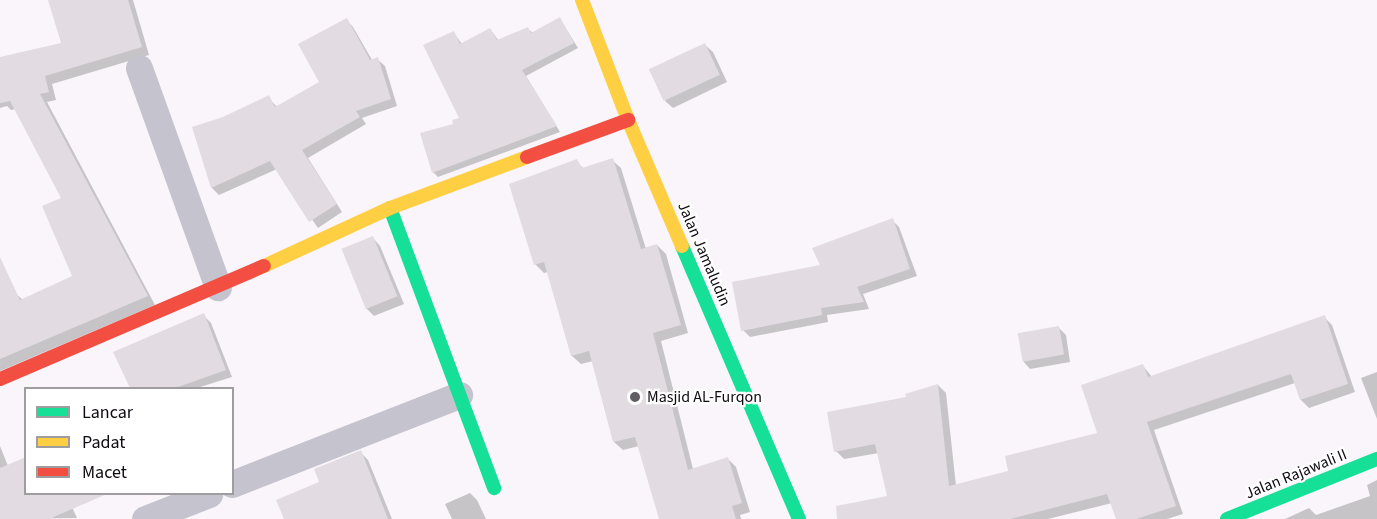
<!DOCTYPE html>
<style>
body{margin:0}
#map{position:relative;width:1377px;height:519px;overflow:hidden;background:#f9f5fb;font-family:"Source Sans 3",sans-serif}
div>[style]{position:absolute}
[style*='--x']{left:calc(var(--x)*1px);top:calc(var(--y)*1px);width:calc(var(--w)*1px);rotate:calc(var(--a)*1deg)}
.shadow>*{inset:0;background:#0003}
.building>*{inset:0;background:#e2dce2;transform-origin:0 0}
.street>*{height:27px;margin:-13.5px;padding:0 13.5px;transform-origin:13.5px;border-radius:13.5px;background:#c5c4ce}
.fast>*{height:14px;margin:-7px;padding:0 7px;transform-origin:7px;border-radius:7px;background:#16e098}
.slow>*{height:14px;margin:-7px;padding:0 7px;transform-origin:7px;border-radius:7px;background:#ffcf43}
.jam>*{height:14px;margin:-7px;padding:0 7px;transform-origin:7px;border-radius:7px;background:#f24e42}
.dots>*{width:16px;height:16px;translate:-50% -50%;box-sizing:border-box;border:3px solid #fff;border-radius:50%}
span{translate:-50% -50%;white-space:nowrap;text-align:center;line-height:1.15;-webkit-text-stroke:4.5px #fff;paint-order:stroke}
.street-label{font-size:16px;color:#0e0a10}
.poi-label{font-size:16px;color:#0e0a10}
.left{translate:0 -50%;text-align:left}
.legend{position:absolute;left:24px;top:387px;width:210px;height:108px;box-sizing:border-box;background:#fff;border:2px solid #9f9d9f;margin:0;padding:8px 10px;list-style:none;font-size:18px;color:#0e0a10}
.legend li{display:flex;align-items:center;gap:12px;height:30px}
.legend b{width:30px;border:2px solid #9f9d9f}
</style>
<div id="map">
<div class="shadow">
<i style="clip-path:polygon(50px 0,133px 0,149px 55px,52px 84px,56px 100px,47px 102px,155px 305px,0 371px,0 300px,15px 293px,23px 300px,74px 277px,63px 198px,16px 109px,11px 110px,7px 106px,0 108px,0 59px,63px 44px)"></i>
<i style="clip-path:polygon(346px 19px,353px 27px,372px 60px,377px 59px,385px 66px,397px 106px,362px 118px,366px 124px,308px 158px,342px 212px,318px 228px,277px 169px,219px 195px,212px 188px,194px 128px,224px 119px,268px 97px,277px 107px,321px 82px)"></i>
<i style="clip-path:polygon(560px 19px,578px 48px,526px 76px,560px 132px,438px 177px,433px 172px,455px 125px,461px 119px,453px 32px,462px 44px,490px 29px,499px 41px,528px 29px,533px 33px)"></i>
<i style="clip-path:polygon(705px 45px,713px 52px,727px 82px,673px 108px,665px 101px)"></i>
<i style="clip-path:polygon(612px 160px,621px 168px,646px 249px,657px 245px,666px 254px,688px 333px,661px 341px,693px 469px,728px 459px,736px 467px,750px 512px,740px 515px,741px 519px,661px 519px,639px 446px,623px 450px,614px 442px,593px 361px,581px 364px,572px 356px,548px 272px,544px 273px,536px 265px,511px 185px,576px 161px,584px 169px)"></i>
<i style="clip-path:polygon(892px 220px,899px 227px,917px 276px,863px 294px,869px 309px,827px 315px,828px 322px,750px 337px,743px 330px,822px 266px)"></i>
<i style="clip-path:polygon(373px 238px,380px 246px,404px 304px,374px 316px,366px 308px)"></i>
<i style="clip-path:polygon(203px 315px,211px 323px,232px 377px,197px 388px,131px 388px,115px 353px)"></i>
<i style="clip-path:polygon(1324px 317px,1332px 325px,1355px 392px,1309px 408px,1301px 400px,1295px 383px,1154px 430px,1183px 514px,1167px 519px,1117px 519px,1112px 503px,1048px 519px,843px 519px,889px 497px,879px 453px,844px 459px,836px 451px,908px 398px,938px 385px,946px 393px,956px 486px,1010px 472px,1099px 434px,1143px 366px,1152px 377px)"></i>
<i style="clip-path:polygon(1058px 327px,1066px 335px,1070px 362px,1030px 369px,1023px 361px)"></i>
<i style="clip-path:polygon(1377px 372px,1377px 419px,1361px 378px)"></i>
<i style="clip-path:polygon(0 446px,8px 466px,26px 494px,66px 494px,77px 518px,0 519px)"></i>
<i style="clip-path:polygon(360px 452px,368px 460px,392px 519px,286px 519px,321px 483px)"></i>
<i style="clip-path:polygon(1377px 480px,1377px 519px,1285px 519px,1309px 508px,1316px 515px,1370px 496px,1367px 485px)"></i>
<i style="clip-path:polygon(470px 493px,477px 500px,486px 519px,452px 519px,445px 504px)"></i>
</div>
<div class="building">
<i style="clip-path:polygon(48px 0,128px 0,142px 47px,45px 76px,49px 92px,40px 94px,148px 296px,0 359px,0 257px,20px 300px,72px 276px,42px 206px,61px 198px,10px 101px,0 103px,0 57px,61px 43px)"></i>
<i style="clip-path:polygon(560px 17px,574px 43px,522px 70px,557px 126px,432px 173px,420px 133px,453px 124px,452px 120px,459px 118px,423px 45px,454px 31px,460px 44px,490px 28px,497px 40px,528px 27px,531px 33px)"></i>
<i style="clip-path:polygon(347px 18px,370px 60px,378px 57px,391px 99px,356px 111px,360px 117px,302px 150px,337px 204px,309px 222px,270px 161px,211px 188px,192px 127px,223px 117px,269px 95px,275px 107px,319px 82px,298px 44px)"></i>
<i style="left:705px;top:43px;width:35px;height:62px;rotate:65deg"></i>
<i style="clip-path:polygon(613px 158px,641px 249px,657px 244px,681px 325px,653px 333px,688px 470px,728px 457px,742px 503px,732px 506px,736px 519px,659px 519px,635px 437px,613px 442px,589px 351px,571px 356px,544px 262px,534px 265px,509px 184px,577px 159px,582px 168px)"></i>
<i style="clip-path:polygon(893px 218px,910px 269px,857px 287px,864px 302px,821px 308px,822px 315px,741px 331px,732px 282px,820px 265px,812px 248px)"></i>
<i style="left:373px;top:236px;width:65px;height:34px;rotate:68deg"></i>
<i style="clip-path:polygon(204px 313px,226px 370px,175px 388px,130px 388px,113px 352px)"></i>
<i style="clip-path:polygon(1325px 315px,1348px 384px,1300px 400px,1291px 374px,1147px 422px,1176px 506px,1136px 519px,1116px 519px,1107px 494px,1010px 519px,837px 519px,836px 506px,887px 496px,875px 444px,834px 452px,827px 412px,906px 397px,905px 394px,938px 384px,949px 486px,1008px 471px,1005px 456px,1097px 433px,1081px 385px,1143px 364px,1148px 377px)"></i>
<i style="left:1059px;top:326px;width:29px;height:42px;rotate:80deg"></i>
<i style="clip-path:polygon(361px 450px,388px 519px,284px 519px,276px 500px,319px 482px,314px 469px)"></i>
<i style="clip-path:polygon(26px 457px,26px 494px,107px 494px,49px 519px,0 519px,0 468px)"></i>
</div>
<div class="street">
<i style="--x:139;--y:68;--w:233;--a:70.2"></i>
<i style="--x:232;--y:484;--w:244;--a:-21.4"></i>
<i style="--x:145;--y:519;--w:69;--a:-21.3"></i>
</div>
<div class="fast">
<i style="--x:390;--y:208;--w:299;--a:69.6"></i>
<i style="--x:682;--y:246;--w:297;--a:66.8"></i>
<i style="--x:1227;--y:519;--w:162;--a:-21.8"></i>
</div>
<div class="slow">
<i style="--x:582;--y:0;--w:129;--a:69"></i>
<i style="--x:628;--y:120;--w:137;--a:66.8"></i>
<i style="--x:264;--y:266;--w:139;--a:-24.7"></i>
<i style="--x:390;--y:208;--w:146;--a:-20.4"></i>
</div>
<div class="jam">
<i style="--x:527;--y:157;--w:108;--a:-20.1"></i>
<i style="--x:0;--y:379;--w:287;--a:-23.2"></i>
</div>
<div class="dots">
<i style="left:635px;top:397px;background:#605c62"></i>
</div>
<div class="street-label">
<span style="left:704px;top:254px;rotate:67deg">Jalan Jamaludin</span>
<span style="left:1296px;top:474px;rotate:-22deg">Jalan Rajawali II</span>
</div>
<div class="poi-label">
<span class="left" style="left:647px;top:397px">Masjid AL-Furqon</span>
</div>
<ul class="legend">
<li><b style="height:8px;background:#16e098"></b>Lancar</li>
<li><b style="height:8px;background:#ffcf43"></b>Padat</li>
<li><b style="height:8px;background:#f24e42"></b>Macet</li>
</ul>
</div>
